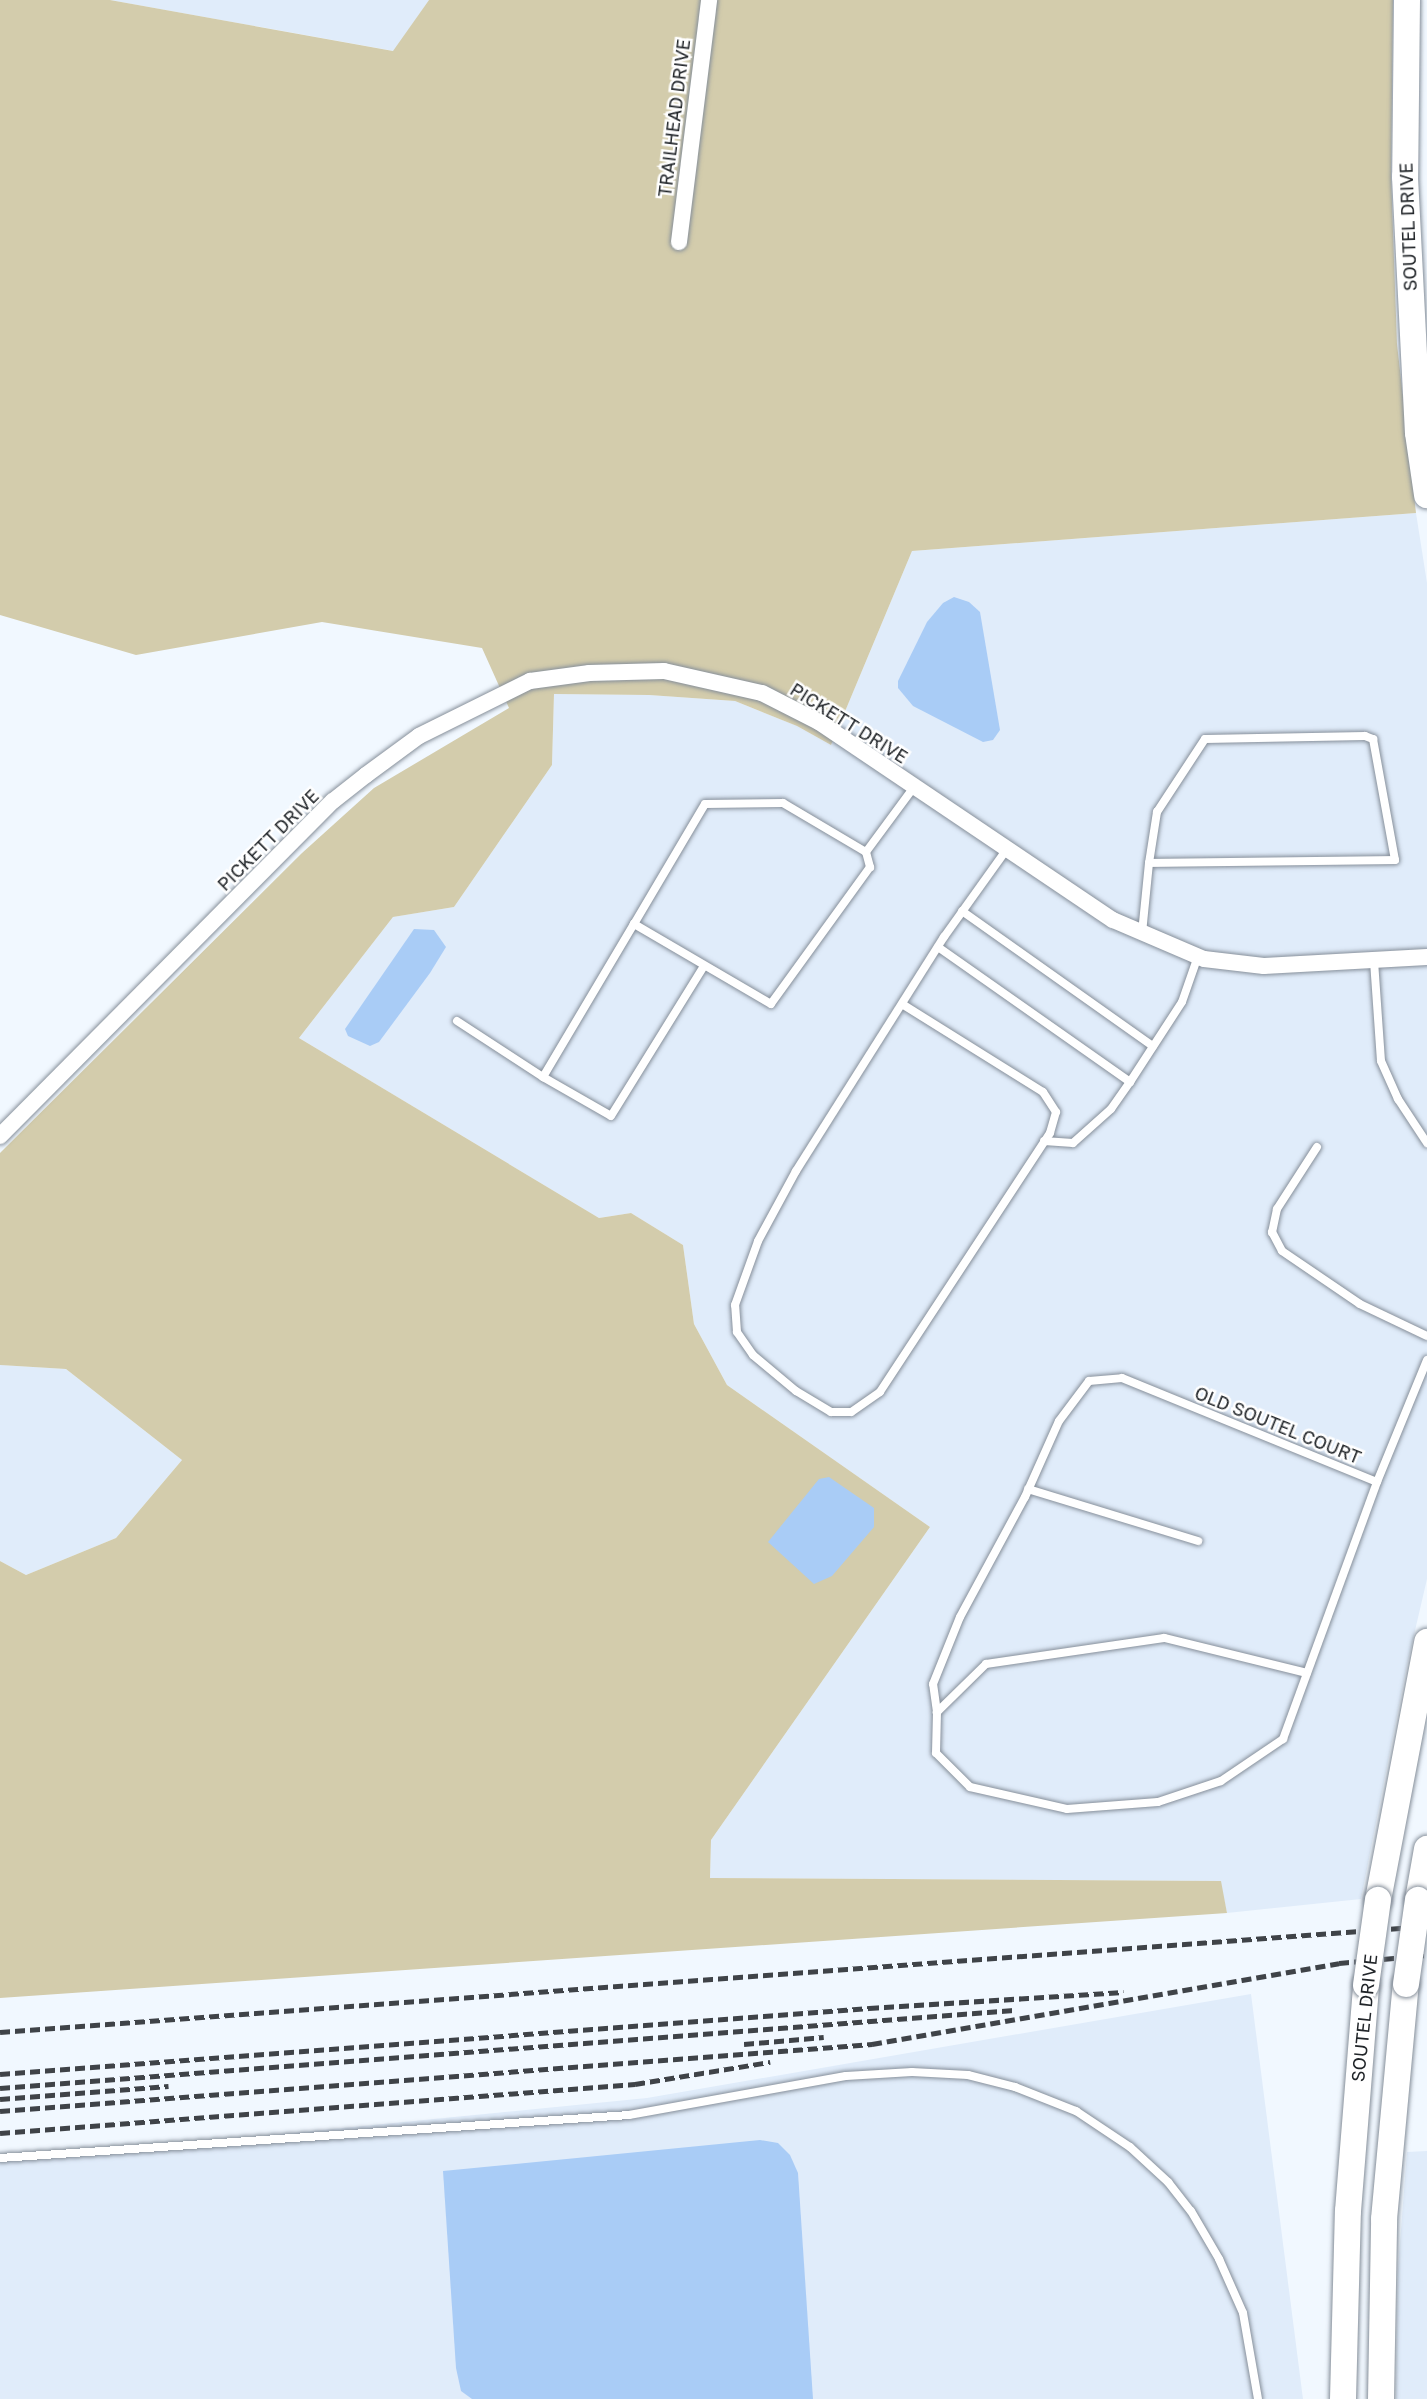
<!DOCTYPE html>
<style>
body{margin:0}
#map{position:relative;width:1427px;height:2399px;overflow:hidden;background:#f1f8ff;font-family:"Golos Text",sans-serif}
div>[style]{position:absolute}
[style*='--x']{left:calc(var(--x)*1px);top:calc(var(--y)*1px);width:calc(var(--w)*1px);rotate:calc(var(--a)*1deg)}
.built>*{inset:0;background:#e0ecfa}
.green>*{inset:0;background:#d3ccac}
.water>*{inset:0;background:#a9ccf6}
.roads{filter:drop-shadow(0 0 2px #868f9a) drop-shadow(0 0 2px #868f9a)}
.service>*{height:8px;margin:-4px;padding:0 4px;transform-origin:4px;border-radius:4px;background:#fff}
.minor>*{height:16px;margin:-8px;padding:0 8px;transform-origin:8px;border-radius:8px;background:#fff}
.primary>*{height:26px;margin:-13px;padding:0 13px;transform-origin:13px;border-radius:13px;background:#fff}
.rail>*{height:5px;margin-top:-2.5px;transform-origin:0;background:repeating-linear-gradient(90deg,#3f4348 0 10px,transparent 0 15px)}
.bridges{filter:drop-shadow(0 0 2px #868f9a) drop-shadow(0 0 2px #868f9a)}
.primary-bridge>*{height:26px;margin:-13px;padding:0 13px;transform-origin:13px;border-radius:13px;background:#fff}
span{translate:-50% -50%;white-space:nowrap;text-align:center;line-height:1.15;-webkit-text-stroke:5px #fff;paint-order:stroke}
.street-label{font-size:18px;color:#212529}
</style>
<div id="map">
<div class="built">
<i style="clip-path:polygon(110px 0,429px 0,394px 51px)"></i>
<i style="clip-path:polygon(1416px 513px,1427px 583px,1427px 1579px,1407px 1665px,1361px 1899px,1227px 1913px,1220px 1881px,710px 1878px,711px 1840px,930px 1527px,727px 1385px,694px 1324px,683px 1245px,631px 1213px,599px 1218px,299px 1038px,393px 917px,454px 907px,552px 765px,554px 694px,649px 695px,735px 701px,797px 726px,831px 745px,912px 551px)"></i>
<i style="clip-path:polygon(0 1365px,66px 1369px,182px 1460px,116px 1538px,26px 1575px,0 1561px)"></i>
<i style="clip-path:polygon(1251px 1994px,1303px 2399px,0 2399px,0 2162px,647px 2098px)"></i>
<i style="clip-path:polygon(1427px 2151px,1427px 2399px,1396px 2399px,1398px 2269px,1407px 2152px)"></i>
</div>
<div class="green">
<i style="clip-path:polygon(0 0,110px 0,393px 51px,429px 0,1393px 0,1391px 175px,1397px 344px,1416px 513px,912px 551px,831px 745px,797px 726px,735px 701px,649px 695px,554px 694px,552px 765px,454px 907px,393px 917px,299px 1038px,599px 1218px,631px 1213px,683px 1245px,694px 1324px,727px 1385px,930px 1527px,711px 1840px,710px 1878px,1221px 1881px,1227px 1913px,0 1998px,0 1561px,26px 1575px,116px 1538px,182px 1460px,66px 1369px,0 1365px,0 1153px,302px 853px,374px 788px,509px 708px,482px 648px,322px 622px,136px 655px,0 615px)"></i>
</div>
<div class="water">
<i style="clip-path:polygon(954px 597px,969px 602px,980px 612px,1000px 730px,993px 740px,983px 742px,913px 706px,898px 688px,898px 681px,927px 622px,943px 603px)"></i>
<i style="clip-path:polygon(414px 929px,434px 930px,446px 947px,430px 973px,379px 1042px,370px 1046px,348px 1036px,345px 1029px)"></i>
<i style="clip-path:polygon(829px 1477px,874px 1508px,874px 1527px,832px 1576px,814px 1584px,768px 1542px,819px 1479px)"></i>
<i style="clip-path:polygon(760px 2140px,778px 2143px,790px 2155px,798px 2173px,813px 2399px,472px 2399px,461px 2391px,456px 2368px,443px 2171px)"></i>
</div>
<div class="roads">
<div class="service">
<i style="--x:866;--y:852;--w:16;--a:75"></i>
<i style="--x:870;--y:867;--w:169;--a:125.9"></i>
<i style="--x:771;--y:1004;--w:159;--a:-149.7"></i>
<i style="--x:634;--y:924;--w:139;--a:-59.4"></i>
<i style="--x:705;--y:804;--w:78;--a:-0.7"></i>
<i style="--x:783;--y:803;--w:96;--a:30.6"></i>
<i style="--x:866;--y:852;--w:81;--a:-53.6"></i>
<i style="--x:962;--y:911;--w:234;--a:35.3"></i>
<i style="--x:1142;--y:933;--w:70;--a:-84.3"></i>
<i style="--x:1149;--y:863;--w:52;--a:-81.1"></i>
<i style="--x:1157;--y:812;--w:87;--a:-56.7"></i>
<i style="--x:1205;--y:739;--w:160;--a:-1.1"></i>
<i style="--x:1365;--y:736;--w:9;--a:21"></i>
<i style="--x:1373;--y:739;--w:123;--a:79.7"></i>
<i style="--x:1395;--y:860;--w:246;--a:179.3"></i>
<i style="--x:938;--y:947;--w:235;--a:35.1"></i>
<i style="--x:1130;--y:1082;--w:95;--a:-57"></i>
<i style="--x:1182;--y:1002;--w:49;--a:-70.8"></i>
<i style="--x:1374;--y:961;--w:100;--a:86"></i>
<i style="--x:1381;--y:1061;--w:42;--a:65.9"></i>
<i style="--x:1398;--y:1099;--w:53;--a:56.6"></i>
<i style="--x:902;--y:1004;--w:166;--a:32"></i>
<i style="--x:1043;--y:1092;--w:24;--a:57"></i>
<i style="--x:1056;--y:1112;--w:22;--a:106"></i>
<i style="--x:1050;--y:1133;--w:310;--a:123.3"></i>
<i style="--x:880;--y:1392;--w:35;--a:145"></i>
<i style="--x:851;--y:1412;--w:20;--a:180"></i>
<i style="--x:831;--y:1412;--w:41;--a:-149"></i>
<i style="--x:796;--y:1391;--w:56;--a:-140.1"></i>
<i style="--x:753;--y:1355;--w:28;--a:-125"></i>
<i style="--x:737;--y:1332;--w:27;--a:-94"></i>
<i style="--x:735;--y:1305;--w:68;--a:-70.2"></i>
<i style="--x:758;--y:1241;--w:80;--a:-61.5"></i>
<i style="--x:796;--y:1171;--w:277;--a:-57.7"></i>
<i style="--x:944;--y:937;--w:108;--a:-54.4"></i>
<i style="--x:457;--y:1021;--w:103;--a:33.1"></i>
<i style="--x:543;--y:1077;--w:178;--a:-59.3"></i>
<i style="--x:543;--y:1077;--w:78;--a:29.8"></i>
<i style="--x:611;--y:1116;--w:176;--a:-58.2"></i>
<i style="--x:1044;--y:1141;--w:29;--a:4"></i>
<i style="--x:1073;--y:1143;--w:51;--a:-41.8"></i>
<i style="--x:1111;--y:1109;--w:33;--a:-55"></i>
<i style="--x:1317;--y:1147;--w:74;--a:122.8"></i>
<i style="--x:1277;--y:1209;--w:24;--a:102"></i>
<i style="--x:1272;--y:1232;--w:21;--a:62"></i>
<i style="--x:1282;--y:1251;--w:94;--a:34.2"></i>
<i style="--x:1360;--y:1304;--w:74;--a:25.5"></i>
<i style="--x:1028;--y:1489;--w:178;--a:17"></i>
<i style="--x:1307;--y:1673;--w:147;--a:-166.2"></i>
<i style="--x:1164;--y:1638;--w:180;--a:171.7"></i>
<i style="--x:986;--y:1664;--w:69;--a:135.6"></i>
<i style="--x:937;--y:1712;--w:41;--a:91.4"></i>
<i style="--x:936;--y:1753;--w:48;--a:45"></i>
<i style="--x:970;--y:1787;--w:99;--a:12.8"></i>
<i style="--x:1067;--y:1809;--w:91;--a:-4.4"></i>
<i style="--x:1158;--y:1802;--w:66;--a:-18.4"></i>
<i style="--x:1221;--y:1781;--w:75;--a:-34.1"></i>
<i style="--x:1283;--y:1739;--w:274;--a:-69.9"></i>
<i style="--x:937;--y:1712;--w:28;--a:-98"></i>
<i style="--x:933;--y:1684;--w:72;--a:-68.1"></i>
<i style="--x:960;--y:1617;--w:136;--a:-61.6"></i>
<i style="--x:1025;--y:1497;--w:83;--a:-65.9"></i>
<i style="--x:1059;--y:1421;--w:50;--a:-53.1"></i>
<i style="--x:1089;--y:1381;--w:33;--a:-5"></i>
<i style="--x:1122;--y:1378;--w:275;--a:22.2"></i>
<i style="--x:1377;--y:1482;--w:132;--a:-67.7"></i>
<i style="--x:0;--y:2158;--w:630;--a:-3.91"></i>
<i style="--x:629;--y:2115;--w:220;--a:-10.2"></i>
<i style="--x:846;--y:2076;--w:66;--a:-3.5"></i>
<i style="--x:912;--y:2072;--w:56;--a:3.1"></i>
<i style="--x:968;--y:2075;--w:49;--a:14.3"></i>
<i style="--x:1015;--y:2087;--w:66;--a:21.5"></i>
<i style="--x:1076;--y:2111;--w:65;--a:33.7"></i>
<i style="--x:1130;--y:2147;--w:52;--a:42.6"></i>
<i style="--x:1168;--y:2182;--w:37;--a:52"></i>
<i style="--x:1191;--y:2211;--w:56;--a:59.7"></i>
<i style="--x:1219;--y:2259;--w:59;--a:66"></i>
<i style="--x:1243;--y:2313;--w:87;--a:80.1"></i>
</div>
<div class="minor">
<i style="--x:679;--y:242;--w:244;--a:-82.9"></i>
<i style="--x:0;--y:1136;--w:472;--a:-45.2"></i>
<i style="--x:333;--y:801;--w:42;--a:-38.2"></i>
<i style="--x:366;--y:775;--w:66;--a:-36.3"></i>
<i style="--x:419;--y:736;--w:124;--a:-26.4"></i>
<i style="--x:530;--y:681;--w:60;--a:-7.7"></i>
<i style="--x:589;--y:673;--w:75;--a:-1.5"></i>
<i style="--x:664;--y:671;--w:100;--a:12.7"></i>
<i style="--x:762;--y:693;--w:64;--a:27"></i>
<i style="--x:819;--y:722;--w:354;--a:34"></i>
<i style="--x:1113;--y:920;--w:99;--a:23.2"></i>
<i style="--x:1204;--y:959;--w:60;--a:6.7"></i>
<i style="--x:1264;--y:966;--w:163;--a:-3.2"></i>
</div>
<div class="primary">
<i style="--x:1407;--y:0;--w:177;--a:90.6"></i>
<i style="--x:1405;--y:177;--w:256;--a:87.1"></i>
<i style="--x:1418;--y:433;--w:63;--a:81.7"></i>
<i style="--x:1378;--y:1900;--w:263;--a:-79.2"></i>
<i style="--x:1418;--y:1900;--w:52;--a:-80"></i>
<i style="--x:1343;--y:2399;--w:188;--a:-88.5"></i>
<i style="--x:1348;--y:2211;--w:227;--a:-85.4"></i>
<i style="--x:1381;--y:2399;--w:180;--a:-89"></i>
<i style="--x:1384;--y:2219;--w:236;--a:-84.7"></i>
</div>
</div>
<div class="rail">
<i style="--x:0;--y:2032;--w:1431;--a:-4.25"></i>
<i style="--x:744;--y:2044;--w:80;--a:-5"></i>
<i style="--x:0;--y:2074;--w:872;--a:-4.34"></i>
<i style="--x:869;--y:2008;--w:255;--a:-3.6"></i>
<i style="--x:0;--y:2088;--w:1017;--a:-4.4"></i>
<i style="--x:0;--y:2099;--w:169;--a:-4.4"></i>
<i style="--x:0;--y:2111;--w:875;--a:-4.39"></i>
<i style="--x:872;--y:2044;--w:474;--a:-9.8"></i>
<i style="--x:1339;--y:1963;--w:88;--a:-5.2"></i>
<i style="--x:0;--y:2133;--w:637;--a:-4.41"></i>
<i style="--x:635;--y:2084;--w:137;--a:-9.3"></i>
</div>
<div class="bridges">
<div class="primary-bridge">
<i style="--x:1406;--y:1984;--w:85;--a:-81.9"></i>
<i style="--x:1366;--y:1985;--w:86;--a:-82"></i>
</div>
</div>
<div class="street-label">
<span style="left:674px;top:118px;rotate:-83deg">TRAILHEAD DRIVE</span>
<span style="left:1408px;top:227px;rotate:-92deg">SOUTEL DRIVE</span>
<span style="left:849px;top:723px;rotate:32deg">PICKETT DRIVE</span>
<span style="left:268px;top:840px;rotate:-45deg">PICKETT DRIVE</span>
<span style="left:1278px;top:1425px;rotate:22deg">OLD SOUTEL COURT</span>
<span style="left:1364px;top:2018px;rotate:-84deg">SOUTEL DRIVE</span>
</div>
</div>
